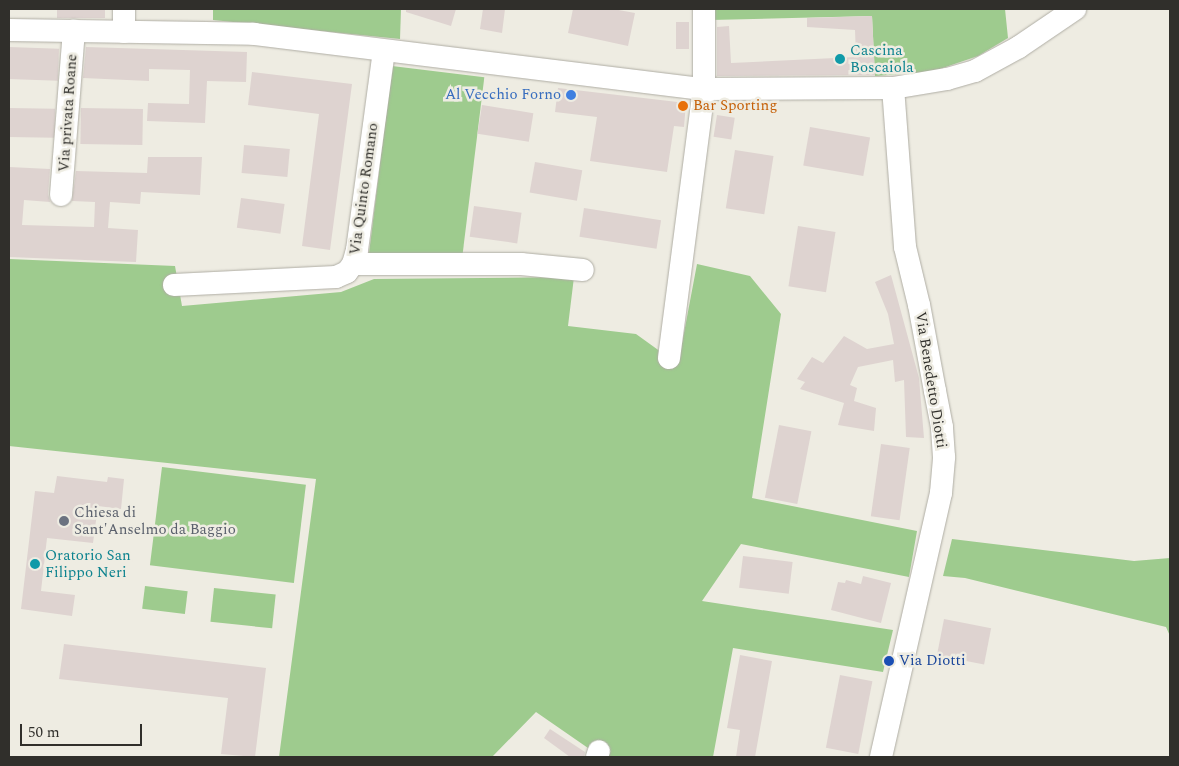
<!DOCTYPE html>
<style>
body{margin:0}
#map{position:relative;width:1179px;height:766px;overflow:hidden;background:#eeece2;font-family:Spectral,serif}
div>[style]{position:absolute}
[style*='--x']{left:calc(var(--x)*1px);top:calc(var(--y)*1px);width:calc(var(--w)*1px);rotate:calc(var(--a)*1deg)}
.green>*{inset:0;background:#9ecb8e;transform-origin:0 0}
.building>*{inset:0;background:#ded3d0;transform-origin:0 0}
.roads{filter:drop-shadow(0 0 1px #afada4) drop-shadow(0 0 1px #afada4)}
.minor>*{height:22px;margin:-11px;padding:0 11px;transform-origin:11px;border-radius:11px;background:#fff}
.dots>*{width:14px;height:14px;translate:-50% -50%;box-sizing:border-box;border:2px solid #eeece2;border-radius:50%}
span{translate:-50% -50%;white-space:nowrap;text-align:center;line-height:1.15;-webkit-text-stroke:5px #eeece2;paint-order:stroke}
.culture-label{font-size:15px;color:#0d838f}
.left{translate:0 -50%;text-align:left}
.shop-label{font-size:15px;color:#366cbe}
.right{translate:-100% -50%;text-align:right}
.food-label{font-size:15px;color:#c56008}
.street-label{font-size:15px;color:#302f2b}
.worship-label{font-size:15px;color:#5b616d}
.transit-label{font-size:15px;color:#164399}
.frame{position:absolute;inset:0;border:10px solid #302f2b;pointer-events:none}
.scale{position:absolute;left:20px;top:724px;width:122px;height:22px;box-sizing:border-box;border:2px solid #302f2b;border-top:0;padding-left:6px;font-size:15px;line-height:18px;white-space:nowrap;color:#302f2b;-webkit-text-stroke:4px #eeece2;paint-order:stroke}
</style>
<div id="map">
<div class="green">
<i style="clip-path:polygon(213px 9px,401px 9px,400px 39px,213px 20px)"></i>
<i style="clip-path:polygon(711px 9px,1005px 9px,1008px 38px,978px 56px,931px 72px,875px 76px,872px 16px,711px 20px)"></i>
<i style="left:392px;top:66px;width:93px;height:191px;rotate:7deg"></i>
<i style="clip-path:polygon(9px 259px,175px 266px,182px 306px,341px 292px,374px 279px,574px 277px,568px 326px,636px 334px,661px 352px,680px 354px,697px 264px,750px 276px,781px 314px,752px 498px,917px 531px,909px 577px,741px 544px,702px 601px,893px 630px,883px 672px,733px 648px,713px 757px,608px 756px,588px 748px,536px 712px,492px 757px,279px 757px,316px 479px,9px 446px)"></i>
<i style="left:162px;top:467px;width:145px;height:99px;rotate:7deg"></i>
<i style="clip-path:polygon(952px 539px,1134px 561px,1170px 558px,1170px 636px,1166px 627px,965px 578px,943px 576px)"></i>
<i style="left:145px;top:586px;width:43px;height:23px;rotate:7deg"></i>
<i style="left:214px;top:588px;width:62px;height:34px;rotate:6deg"></i>
</div>
<div class="building">
<i style="left:57px;top:9px;width:48px;height:9px"></i>
<i style="clip-path:polygon(406px 9px,456px 9px,451px 26px,406px 12px)"></i>
<i style="clip-path:polygon(483px 9px,505px 9px,502px 33px,480px 29px)"></i>
<i style="clip-path:polygon(573px 9px,613px 9px,635px 13px,628px 46px,568px 33px)"></i>
<i style="clip-path:polygon(872px 16px,875px 75px,717px 76px,717px 27px,729px 26px,731px 63px,856px 57px,855px 30px,807px 27px,807px 18px)"></i>
<i style="left:676px;top:22px;width:13px;height:27px"></i>
<i style="left:9px;top:47px;width:50px;height:32px;rotate:2deg"></i>
<i style="clip-path:polygon(86px 47px,247px 52px,246px 82px,207px 81px,205px 123px,147px 121px,148px 103px,189px 104px,190px 70px,149px 69px,149px 81px,83px 78px)"></i>
<i style="clip-path:polygon(252px 72px,352px 84px,330px 250px,302px 246px,319px 114px,248px 105px)"></i>
<i style="clip-path:polygon(558px 88px,686px 103px,684px 127px,674px 126px,667px 172px,590px 161px,597px 117px,555px 112px)"></i>
<i style="left:482px;top:105px;width:52px;height:29px;rotate:9deg"></i>
<i style="left:9px;top:108px;width:46px;height:29px;rotate:1deg"></i>
<i style="left:81px;top:108px;width:62px;height:36px;rotate:1deg"></i>
<i style="left:717px;top:115px;width:18px;height:22px;rotate:9deg"></i>
<i style="left:810px;top:127px;width:61px;height:39px;rotate:10deg"></i>
<i style="left:244px;top:145px;width:46px;height:28px;rotate:5deg"></i>
<i style="left:735px;top:150px;width:39px;height:59px;rotate:9deg"></i>
<i style="clip-path:polygon(148px 157px,202px 157px,200px 195px,141px 192px,140px 204px,110px 202px,108px 228px,138px 230px,136px 262px,9px 257px,9px 167px,50px 169px,48px 194px,50px 202px,24px 200px,22px 225px,94px 227px,95px 202px,72px 201px,76px 171px,147px 173px)"></i>
<i style="left:535px;top:162px;width:48px;height:31px;rotate:10deg"></i>
<i style="left:241px;top:198px;width:44px;height:30px;rotate:8deg"></i>
<i style="left:474px;top:206px;width:48px;height:31px;rotate:8deg"></i>
<i style="left:584px;top:208px;width:78px;height:29px;rotate:9deg"></i>
<i style="left:798px;top:226px;width:38px;height:61px;rotate:9deg"></i>
<i style="clip-path:polygon(891px 275px,919px 378px,924px 438px,906px 437px,904px 380px,895px 382px,893px 360px,858px 367px,850px 385px,857px 388px,854px 401px,876px 408px,874px 431px,838px 425px,844px 403px,800px 389px,805px 382px,797px 379px,812px 357px,823px 363px,844px 336px,867px 349px,894px 344px,888px 314px,875px 282px)"></i>
<i style="left:779px;top:425px;width:33px;height:74px;rotate:11deg"></i>
<i style="left:881px;top:444px;width:29px;height:73px;rotate:8deg"></i>
<i style="clip-path:polygon(57px 476px,107px 482px,108px 477px,124px 479px,121px 509px,98px 506px,93px 543px,47px 538px,41px 591px,75px 595px,72px 616px,21px 609px,35px 491px,54px 493px)"></i>
<i style="left:743px;top:556px;width:50px;height:32px;rotate:7deg"></i>
<i style="clip-path:polygon(863px 576px,891px 583px,881px 623px,831px 610px,838px 582px,845px 583px,846px 580px,861px 584px)"></i>
<i style="left:944px;top:619px;width:48px;height:37px;rotate:11deg"></i>
<i style="clip-path:polygon(64px 644px,266px 668px,255px 757px,221px 754px,228px 698px,59px 679px)"></i>
<i style="clip-path:polygon(740px 655px,772px 661px,755px 757px,736px 757px,740px 730px,727px 728px)"></i>
<i style="left:840px;top:675px;width:33px;height:74px;rotate:11deg"></i>
<i style="clip-path:polygon(550px 729px,585px 752px,584px 757px,570px 757px,544px 738px)"></i>
</div>
<div class="roads">
<div class="minor">
<i style="--x:9;--y:30;--w:245;--a:0.9"></i>
<i style="--x:254;--y:34;--w:453;--a:7"></i>
<i style="--x:704;--y:89;--w:189;--a:-0.3"></i>
<i style="--x:893;--y:88;--w:55;--a:-9.5"></i>
<i style="--x:947;--y:79;--w:29;--a:-16"></i>
<i style="--x:975;--y:71;--w:50;--a:-28.6"></i>
<i style="--x:1019;--y:47;--w:68;--a:-34.2"></i>
<i style="--x:124;--y:32;--w:23;--a:-90"></i>
<i style="--x:61;--y:195;--w:165;--a:-85.5"></i>
<i style="--x:353;--y:264;--w:168;--a:0"></i>
<i style="--x:521;--y:264;--w:62;--a:5.5"></i>
<i style="--x:174;--y:285;--w:162;--a:-2.8"></i>
<i style="--x:336;--y:277;--w:12;--a:-24"></i>
<i style="--x:347;--y:272;--w:10;--a:-53"></i>
<i style="--x:353;--y:264;--w:15;--a:-74"></i>
<i style="--x:357;--y:250;--w:201;--a:-82.3"></i>
<i style="--x:669;--y:358;--w:271;--a:-82.6"></i>
<i style="--x:704;--y:89;--w:80;--a:-90"></i>
<i style="--x:597;--y:757;--w:6;--a:-72"></i>
<i style="--x:881;--y:757;--w:271;--a:-77.2"></i>
<i style="--x:941;--y:493;--w:36;--a:-85"></i>
<i style="--x:944;--y:457;--w:30;--a:-94"></i>
<i style="--x:942;--y:427;--w:37;--a:-101"></i>
<i style="--x:935;--y:391;--w:87;--a:-100.5"></i>
<i style="--x:919;--y:305;--w:60;--a:-103.6"></i>
<i style="--x:905;--y:247;--w:159;--a:-94.3"></i>
</div>
</div>
<div class="dots">
<i style="left:840px;top:59px;background:#0f9aa8"></i>
<i style="left:571px;top:95px;background:#3f7fe0"></i>
<i style="left:683px;top:106px;background:#e8710a"></i>
<i style="left:64px;top:521px;background:#6b7280"></i>
<i style="left:35px;top:564px;background:#0f9aa8"></i>
<i style="left:889px;top:661px;background:#1a4fb4"></i>
</div>
<div class="culture-label">
<span class="left" style="left:850px;top:59px">Cascina<br>Boscaiola</span>
<span class="left" style="left:45px;top:564px">Oratorio San<br>Filippo Neri</span>
</div>
<div class="shop-label">
<span class="right" style="left:561px;top:95px">Al Vecchio Forno</span>
</div>
<div class="food-label">
<span class="left" style="left:693px;top:106px">Bar Sporting</span>
</div>
<div class="street-label">
<span style="left:68px;top:113px;rotate:-86deg">Via privata Roane</span>
<span style="left:364px;top:189px;rotate:-82deg">Via Quinto Romano</span>
<span style="left:931px;top:380px;rotate:81deg">Via Benedetto Diotti</span>
</div>
<div class="worship-label">
<span class="left" style="left:74px;top:521px">Chiesa di<br>Sant'Anselmo da Baggio</span>
</div>
<div class="transit-label">
<span class="left" style="left:899px;top:661px">Via Diotti</span>
</div>
<div class="frame"></div>
<div class="scale">50 m</div>
</div>
